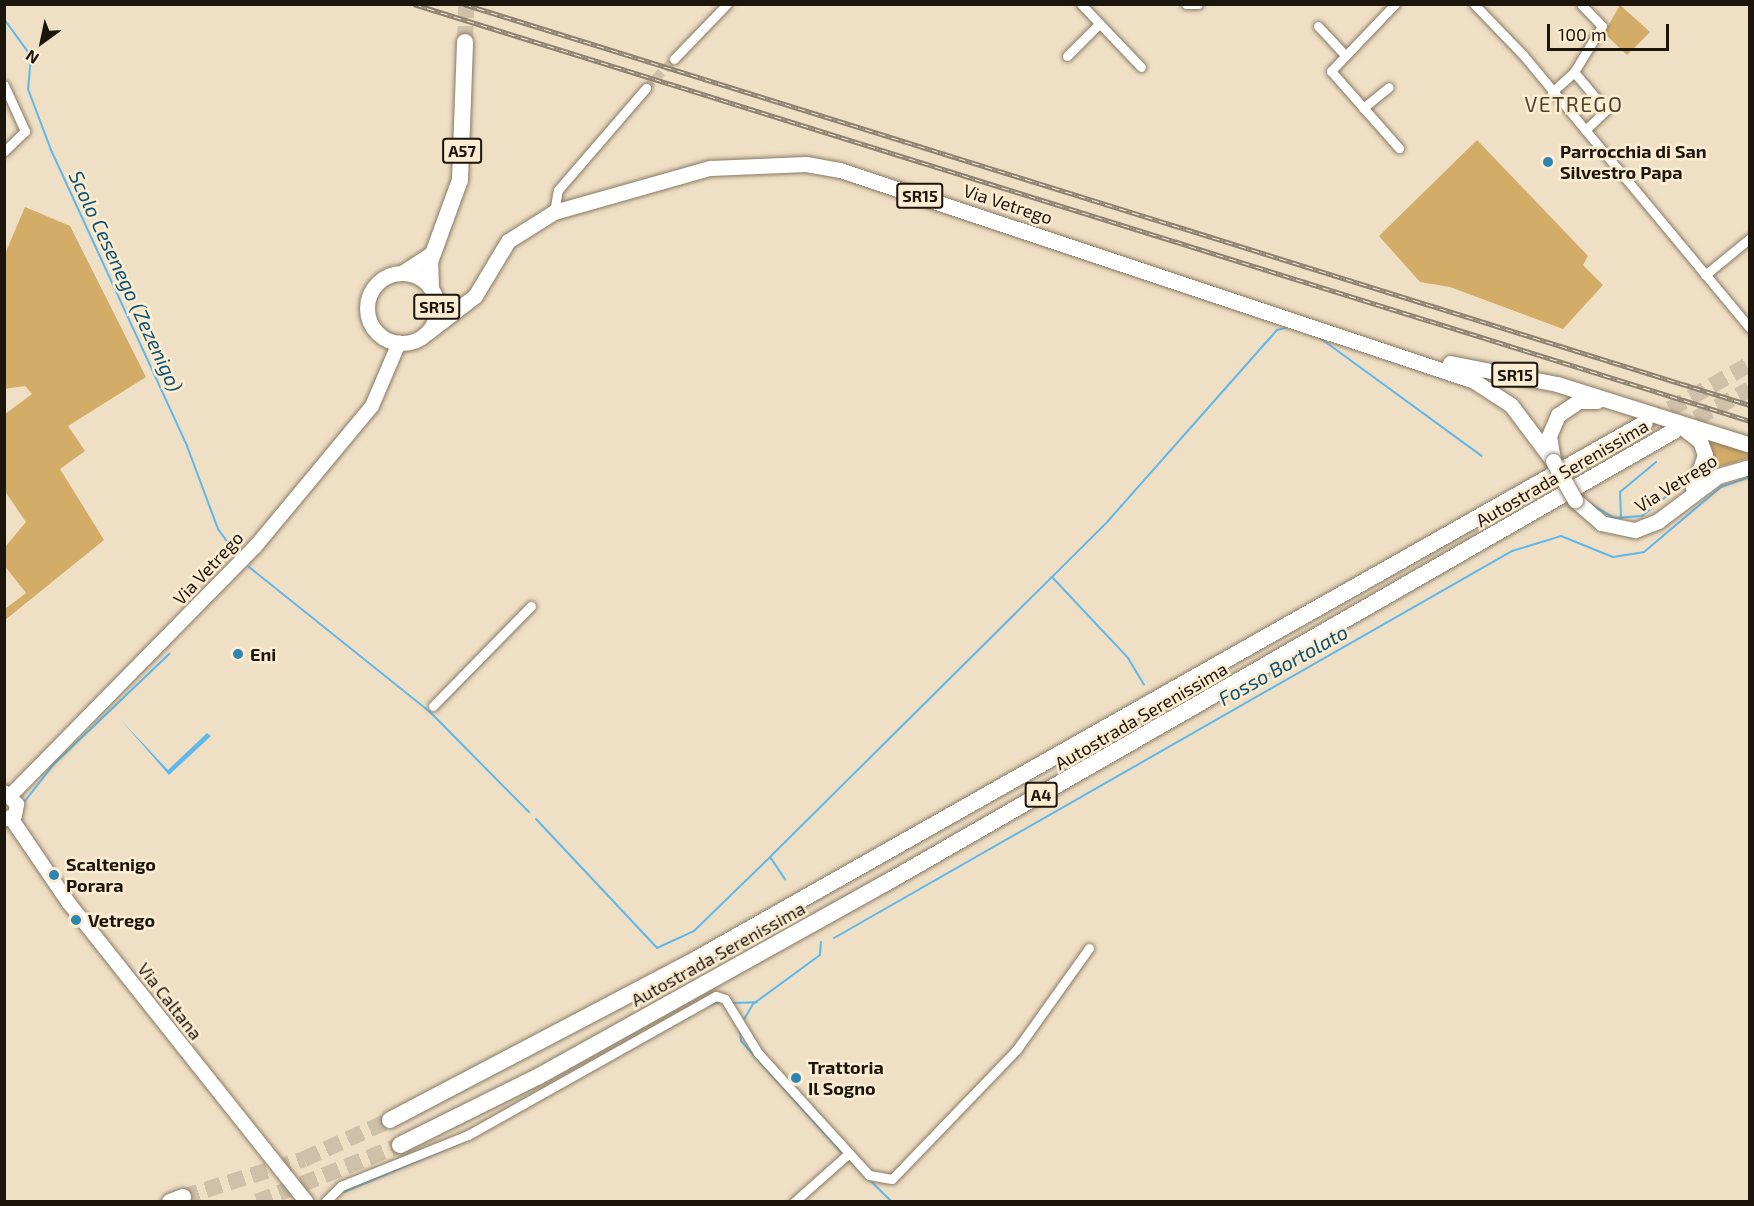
<!DOCTYPE html>
<style>
body{margin:0}
#map{position:relative;width:1754px;height:1206px;overflow:hidden;background:#efdfc5;font-family:"Exo 2",sans-serif}
div>[style]{position:absolute}
[style*='--x']{left:calc(var(--x)*1px);top:calc(var(--y)*1px);width:calc(var(--w)*1px);rotate:calc(var(--a)*1deg)}
.green>*{inset:0;background:#d3ac67}
.water>*{inset:0;background:#5fb8eb}
.stream>*{height:2px;margin:-1px;padding:0 1px;transform-origin:1px;border-radius:1px;background:#5fb8eb}
.street-tunnel>*{height:9px;margin-top:-4.5px;transform-origin:0;background:repeating-linear-gradient(90deg,#cfc1a9 0 9px,transparent 0 13.5px)}
.highway-tunnel>*{height:16px;margin-top:-8px;transform-origin:0;background:repeating-linear-gradient(90deg,#cfc1a9 0 16px,transparent 0 24px)}
.roads{filter:drop-shadow(0 0 2px #877962) drop-shadow(0 0 2px #877962)}
.street>*{height:9px;margin:-4.5px;padding:0 4.5px;transform-origin:4.5px;border-radius:4.5px;background:#fff}
.secondary>*{height:14px;margin:-7px;padding:0 7px;transform-origin:7px;border-radius:7px;background:#fff}
.primary>*{height:15px;margin:-7.5px;padding:0 7.5px;transform-origin:7.5px;border-radius:7.5px;background:#fff}
.primary>.ring{margin:-7.5px;padding:0;box-sizing:content-box;background:none;border:15px solid #fff;border-radius:50%}
.highway>*{height:16px;margin:-8px;padding:0 8px;transform-origin:8px;border-radius:8px;background:#fff}
.rail>*{height:4.5px;margin-top:-2.25px;transform-origin:0;background:repeating-linear-gradient(90deg,#fcecd2 0 7px,#8c806e 0 14px);box-sizing:border-box;border-block:2px solid #8c806e}
.bridges{filter:drop-shadow(0 0 2px #877962) drop-shadow(0 0 2px #877962)}
.primary-bridge>*{height:15px;margin:-7.5px;padding:0 7.5px;transform-origin:7.5px;border-radius:7.5px;background:#fff}
.dots>*{width:16px;height:16px;translate:-50% -50%;box-sizing:border-box;border:3px solid #fcecd2;border-radius:50%}
span{translate:-50% -50%;white-space:nowrap;text-align:center;line-height:1.15;-webkit-text-stroke:5px #fcecd2;paint-order:stroke}
.shield-label span{padding:2px 4px;background:#fcecd2;border:2px solid;border-radius:4px;-webkit-text-stroke-width:0}
.shield-label{font-size:16px;color:#1b150c;font-weight:700}
.poi-label{font-size:18px;color:#1b150c;font-weight:700}
.left{translate:0 -50%;text-align:left}
.street-label{font-size:18px;color:#1b150c}
.water-label{font-size:20px;color:#0c5375;font-style:italic}
.quarter-label{font-size:21px;color:#50432e;letter-spacing:1.5px}
.frame{position:absolute;inset:0;border:6px solid #1b150c;pointer-events:none}
.north{position:absolute;left:12px;top:12px;width:60px;height:60px;-webkit-text-stroke:4px #fcecd2;paint-order:stroke;rotate:213deg;font-size:16px;font-weight:700;line-height:24px;text-align:center;color:#1b150c}
.north::after{content:'';display:block;margin:auto;width:21px;height:27px;background:#1b150c;clip-path:polygon(50% 0,100% 100%,50% 72%,0 100%)}
.scale{position:absolute;left:1547px;top:24px;width:122px;height:27px;box-sizing:border-box;border:3px solid #1b150c;border-top:0;padding-left:8px;font-size:18px;line-height:21px;white-space:nowrap;color:#1b150c;-webkit-text-stroke:4px #fcecd2;paint-order:stroke}
</style>
<div id="map">
<div class="green">
<i style="clip-path:polygon(1620px 5px,1650px 32px,1627px 55px,1604px 33px)"></i>
<i style="clip-path:polygon(1477px 140px,1588px 256px,1583px 265px,1603px 285px,1563px 329px,1450px 287px,1420px 282px,1379px 236px)"></i>
<i style="clip-path:polygon(25px 207px,70px 226px,146px 377px,68px 426px,85px 451px,60px 469px,104px 540px,5px 620px,5px 609px,26px 593px,4px 565px,5px 547px,26px 522px,4px 490px,5px 414px,32px 394px,25px 386px,4px 389px,5px 254px)"></i>
<i style="clip-path:polygon(1702px 437px,1749px 450px,1749px 458px,1711px 469px)"></i>
</div>
<div class="water">
<i style="clip-path:polygon(120px 719px,168px 770px,207px 733px,211px 736px,169px 775px)"></i>
</div>
<div class="stream">
<i style="--x:4;--y:19;--w:46;--a:53.9"></i>
<i style="--x:31;--y:56;--w:33;--a:95"></i>
<i style="--x:28;--y:89;--w:65;--a:69.3"></i>
<i style="--x:51;--y:150;--w:326;--a:65.3"></i>
<i style="--x:187;--y:446;--w:89;--a:69.5"></i>
<i style="--x:218;--y:529;--w:29;--a:54"></i>
<i style="--x:1320;--y:338;--w:200;--a:36.1"></i>
<i style="--x:1591;--y:504;--w:27;--a:31"></i>
<i style="--x:1614;--y:518;--w:28;--a:-4"></i>
<i style="--x:1642;--y:516;--w:62;--a:-39.1"></i>
<i style="--x:1621;--y:518;--w:26;--a:-92"></i>
<i style="--x:1620;--y:492;--w:47;--a:-39.8"></i>
<i style="--x:249;--y:567;--w:232;--a:38.7"></i>
<i style="--x:430;--y:712;--w:141;--a:45.3"></i>
<i style="--x:1052;--y:577;--w:111;--a:46.8"></i>
<i style="--x:1128;--y:658;--w:31;--a:59"></i>
<i style="--x:25;--y:801;--w:46;--a:-52.1"></i>
<i style="--x:53;--y:765;--w:161;--a:-43.7"></i>
<i style="--x:536;--y:819;--w:177;--a:46.8"></i>
<i style="--x:657;--y:948;--w:41;--a:-24.7"></i>
<i style="--x:694;--y:931;--w:106;--a:-44.2"></i>
<i style="--x:770;--y:857;--w:27;--a:56"></i>
<i style="--x:770;--y:857;--w:477;--a:-44.8"></i>
<i style="--x:1108;--y:521;--w:255;--a:-48.5"></i>
<i style="--x:1277;--y:330;--w:12;--a:-14"></i>
<i style="--x:834;--y:938;--w:781;--a:-29.72"></i>
<i style="--x:1512;--y:551;--w:51;--a:-17"></i>
<i style="--x:1561;--y:536;--w:56;--a:22"></i>
<i style="--x:1613;--y:557;--w:31;--a:-9"></i>
<i style="--x:1644;--y:552;--w:101;--a:-40.2"></i>
<i style="--x:1721;--y:487;--w:31;--a:-19"></i>
<i style="--x:732;--y:1003;--w:25;--a:-2"></i>
<i style="--x:708;--y:1005;--w:13;--a:-13"></i>
<i style="--x:742;--y:1023;--w:22;--a:-60"></i>
<i style="--x:753;--y:1004;--w:83;--a:-36.2"></i>
<i style="--x:820;--y:955;--w:13;--a:-86"></i>
<i style="--x:740;--y:1029;--w:12;--a:85"></i>
<i style="--x:741;--y:1041;--w:152;--a:47.9"></i>
<i style="--x:622;--y:1054;--w:81;--a:-29.4"></i>
<i style="--x:847;--y:1158;--w:63;--a:44.4"></i>
<i style="--x:344;--y:1192;--w:131;--a:-22.9"></i>
</div>
<div class="street-tunnel">
<i style="--x:646;--y:88;--w:40;--a:-46"></i>
</div>
<div class="highway-tunnel">
<i style="--x:465;--y:42;--w:38;--a:-88"></i>
<i style="--x:1649;--y:421;--w:116;--a:-29.4"></i>
<i style="--x:1675;--y:430;--w:85;--a:-28.7"></i>
<i style="--x:183;--y:1197;--w:127;--a:-17.4"></i>
<i style="--x:304;--y:1159;--w:94;--a:-24.4"></i>
<i style="--x:257;--y:1202;--w:154;--a:-21.7"></i>
</div>
<div class="roads">
<div class="street">
<i style="--x:1081;--y:4;--w:87;--a:46.4"></i>
<i style="--x:1186;--y:4;--w:12;--a:0"></i>
<i style="--x:1395;--y:4;--w:93;--a:133.7"></i>
<i style="--x:1331;--y:71;--w:103;--a:48.6"></i>
<i style="--x:1474;--y:4;--w:72;--a:46.1"></i>
<i style="--x:1524;--y:56;--w:354;--a:50.3"></i>
<i style="--x:1318;--y:26;--w:37;--a:47"></i>
<i style="--x:1067;--y:56;--w:45;--a:-45"></i>
<i style="--x:674;--y:59;--w:76;--a:-46.1"></i>
<i style="--x:1574;--y:72;--w:50;--a:49.9"></i>
<i style="--x:1606;--y:110;--w:29;--a:136"></i>
<i style="--x:4;--y:85;--w:51;--a:65.5"></i>
<i style="--x:25;--y:131;--w:29;--a:136"></i>
<i style="--x:1552;--y:92;--w:30;--a:-42"></i>
<i style="--x:1574;--y:72;--w:54;--a:-58.7"></i>
<i style="--x:1602;--y:26;--w:30;--a:-134"></i>
<i style="--x:1363;--y:108;--w:33;--a:-39"></i>
<i style="--x:554;--y:212;--w:22;--a:-80"></i>
<i style="--x:558;--y:190;--w:135;--a:-49.2"></i>
<i style="--x:1705;--y:275;--w:58;--a:-39.4"></i>
<i style="--x:433;--y:706;--w:140;--a:-45.6"></i>
<i style="--x:325;--y:1202;--w:23;--a:-45"></i>
<i style="--x:341;--y:1186;--w:137;--a:-21.9"></i>
<i style="--x:468;--y:1135;--w:284;--a:-29.3"></i>
<i style="--x:716;--y:996;--w:9;--a:18"></i>
<i style="--x:725;--y:999;--w:63;--a:58.6"></i>
<i style="--x:758;--y:1053;--w:165;--a:47.7"></i>
<i style="--x:869;--y:1175;--w:23;--a:10"></i>
<i style="--x:892;--y:1179;--w:180;--a:-46.1"></i>
<i style="--x:1017;--y:1049;--w:124;--a:-54.5"></i>
<i style="--x:794;--y:1202;--w:74;--a:-41.7"></i>
</div>
<div class="secondary">
<i style="--x:4;--y:792;--w:18;--a:43"></i>
<i style="--x:17;--y:804;--w:11;--a:100"></i>
<i style="--x:15;--y:815;--w:12;--a:156"></i>
<i style="--x:11;--y:795;--w:348;--a:-45.5"></i>
<i style="--x:255;--y:547;--w:183;--a:-50.3"></i>
<i style="--x:372;--y:406;--w:69;--a:-66.8"></i>
<i style="--x:11;--y:818;--w:102;--a:55.8"></i>
<i style="--x:68;--y:902;--w:384;--a:51.5"></i>
</div>
<div class="primary">
<i class="ring" style="left:367px;top:273px;width:55px;height:55px"></i>
<i style="--x:428;--y:332;--w:59;--a:-37.5"></i>
<i style="--x:475;--y:296;--w:64;--a:-59"></i>
<i style="--x:508;--y:241;--w:54;--a:-32.2"></i>
<i style="--x:554;--y:212;--w:162;--a:-15.8"></i>
<i style="--x:710;--y:168;--w:96;--a:-2.4"></i>
<i style="--x:806;--y:164;--w:35;--a:10"></i>
<i style="--x:840;--y:170;--w:668;--a:18.41"></i>
<i style="--x:1474;--y:381;--w:44;--a:33"></i>
<i style="--x:1511;--y:405;--w:70;--a:53.1"></i>
<i style="--x:1450;--y:363;--w:109;--a:11.1"></i>
<i style="--x:1557;--y:384;--w:202;--a:17.5"></i>
<i style="--x:1682;--y:427;--w:23;--a:38"></i>
<i style="--x:1700;--y:441;--w:15;--a:70"></i>
<i style="--x:1705;--y:455;--w:35;--a:110"></i>
<i style="--x:1553;--y:459;--w:23;--a:-100"></i>
<i style="--x:1549;--y:436;--w:23;--a:-67"></i>
<i style="--x:1558;--y:415;--w:25;--a:-34"></i>
<i style="--x:1579;--y:401;--w:18;--a:0"></i>
<i style="--x:1575;--y:500;--w:35;--a:41"></i>
<i style="--x:1601;--y:523;--w:35;--a:12"></i>
<i style="--x:1635;--y:530;--w:25;--a:-21"></i>
<i style="--x:1658;--y:521;--w:75;--a:-36.9"></i>
<i style="--x:1718;--y:476;--w:33;--a:-16"></i>
</div>
<div class="highway">
<i style="--x:404;--y:273;--w:33;--a:-33"></i>
<i style="--x:431;--y:288;--w:26;--a:-92"></i>
<i style="--x:430;--y:262;--w:87;--a:-69.9"></i>
<i style="--x:460;--y:180;--w:138;--a:-87.9"></i>
<i style="--x:390;--y:1120;--w:350;--a:-27.7"></i>
<i style="--x:700;--y:957;--w:1085;--a:-29.47"></i>
<i style="--x:400;--y:1145;--w:155;--a:-26.4"></i>
<i style="--x:539;--y:1076;--w:397;--a:-29.1"></i>
<i style="--x:886;--y:883;--w:908;--a:-29.84"></i>
<i style="--x:170;--y:1202;--w:14;--a:-21"></i>
</div>
</div>
<div class="rail">
<i style="--x:414;--y:4;--w:1400;--a:17.33"></i>
<i style="--x:464;--y:4;--w:1347;--a:17.32"></i>
</div>
<div class="bridges">
<div class="primary-bridge">
<i style="--x:1553;--y:461;--w:45;--a:60.6"></i>
</div>
</div>
<div class="dots">
<i style="left:1548px;top:162px;background:#2d85b3"></i>
<i style="left:238px;top:654px;background:#2d85b3"></i>
<i style="left:54px;top:875px;background:#2d85b3"></i>
<i style="left:76px;top:920px;background:#2d85b3"></i>
<i style="left:796px;top:1078px;background:#2d85b3"></i>
</div>
<div class="shield-label">
<span style="left:462px;top:151px">A57</span>
<span style="left:920px;top:196px">SR15</span>
<span style="left:437px;top:307px">SR15</span>
<span style="left:1515px;top:375px">SR15</span>
<span style="left:1041px;top:795px">A4</span>
</div>
<div class="poi-label">
<span class="left" style="left:1560px;top:162px">Parrocchia di San<br>Silvestro Papa</span>
<span class="left" style="left:250px;top:654px">Eni</span>
<span class="left" style="left:66px;top:875px">Scaltenigo<br>Porara</span>
<span class="left" style="left:88px;top:920px">Vetrego</span>
<span class="left" style="left:808px;top:1078px">Trattoria<br>Il Sogno</span>
</div>
<div class="street-label">
<span style="left:1008px;top:204px;rotate:18deg">Via Vetrego</span>
<span style="left:1562px;top:473px;rotate:-30deg">Autostrada Serenissima</span>
<span style="left:1676px;top:483px;rotate:-32deg">Via Vetrego</span>
<span style="left:208px;top:568px;rotate:-47deg">Via Vetrego</span>
<span style="left:1141px;top:716px;rotate:-30deg">Autostrada Serenissima</span>
<span style="left:718px;top:954px;rotate:-29deg">Autostrada Serenissima</span>
<span style="left:170px;top:1001px;rotate:52deg">Via Caltana</span>
</div>
<div class="water-label">
<span style="left:126px;top:281px;rotate:65deg">Scolo Cesenego (Zezenigo)</span>
<span style="left:1283px;top:665px;rotate:-29deg">Fosso Bortolato</span>
</div>
<div class="quarter-label">
<span style="left:1574px;top:104px">VETREGO</span>
</div>
<div class="frame"></div>
<div class="north">N</div>
<div class="scale">100 m</div>
</div>
